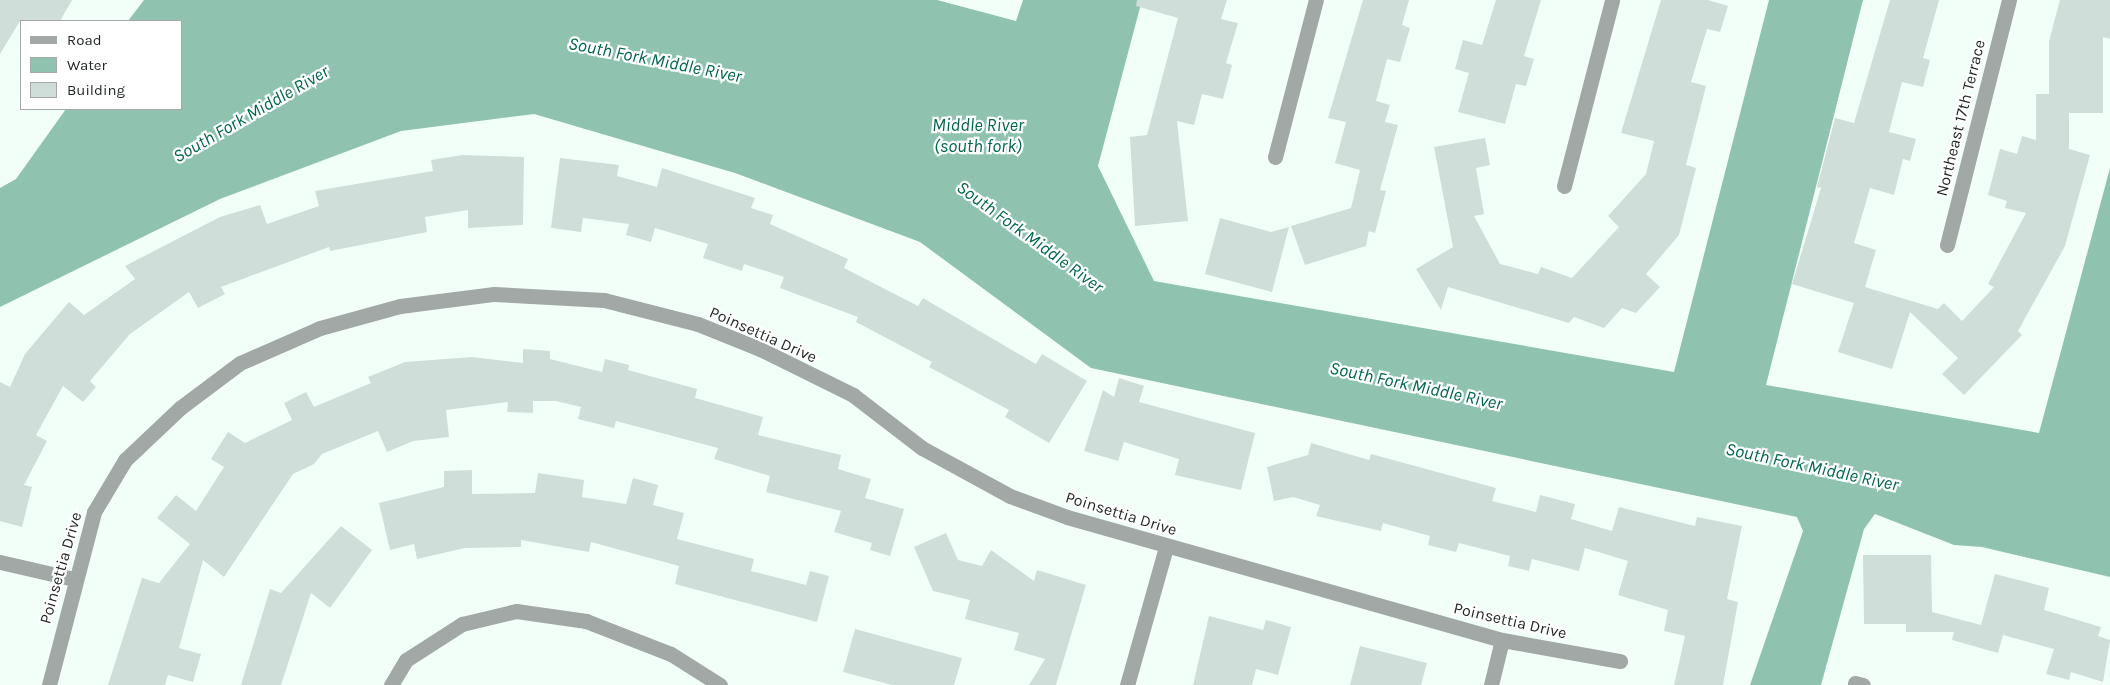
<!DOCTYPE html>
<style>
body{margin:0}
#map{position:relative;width:2110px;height:685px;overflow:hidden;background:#f2fff9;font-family:Karla,sans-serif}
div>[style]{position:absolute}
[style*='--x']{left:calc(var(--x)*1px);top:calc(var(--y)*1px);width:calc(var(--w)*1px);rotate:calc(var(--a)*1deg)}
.water>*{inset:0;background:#8fc3af}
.building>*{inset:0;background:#cfded8}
.street>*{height:15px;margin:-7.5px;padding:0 7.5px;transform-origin:7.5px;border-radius:7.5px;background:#a1a8a5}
span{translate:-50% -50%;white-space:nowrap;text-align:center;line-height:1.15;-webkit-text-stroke:4.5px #fff;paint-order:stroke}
.street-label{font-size:16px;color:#1f2522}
.water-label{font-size:18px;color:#00674d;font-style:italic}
.legend{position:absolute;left:20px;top:20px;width:162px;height:90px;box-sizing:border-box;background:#fff;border:1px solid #a5a8a7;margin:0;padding:6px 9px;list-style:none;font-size:15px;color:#1f2522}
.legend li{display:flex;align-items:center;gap:10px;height:25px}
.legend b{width:25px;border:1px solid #a5a8a7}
</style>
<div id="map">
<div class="water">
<i style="clip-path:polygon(144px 0,937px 0,1016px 21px,1023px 0,1142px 0,1098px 166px,1154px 281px,1674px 372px,1769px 0,1863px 0,1766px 385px,2039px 433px,2110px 168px,2110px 577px,1982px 547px,1954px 545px,1875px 514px,1864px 529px,1821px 685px,1750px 685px,1803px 531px,1797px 517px,1091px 368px,920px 242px,735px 173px,534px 114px,401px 131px,220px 199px,0 307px,0 188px,16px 179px,66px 109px,181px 109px,181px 21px,128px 21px)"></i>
</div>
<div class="building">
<i style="clip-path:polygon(0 0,72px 0,60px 21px,20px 21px,0 54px)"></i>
<i style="clip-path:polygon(1137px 0,1227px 0,1221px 19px,1238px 23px,1226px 63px,1232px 65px,1223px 99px,1202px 94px,1194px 125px,1177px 121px,1188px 221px,1135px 226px,1130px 137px,1147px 135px,1178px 18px,1136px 6px)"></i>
<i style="clip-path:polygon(1363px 0,1409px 0,1402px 25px,1410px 28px,1400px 62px,1387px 59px,1376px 101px,1390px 105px,1385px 122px,1398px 125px,1380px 190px,1386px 191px,1375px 233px,1369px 231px,1366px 246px,1305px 265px,1291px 226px,1351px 208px,1360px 170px,1335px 163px,1346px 122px,1328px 118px)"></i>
<i style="clip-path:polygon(1496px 0,1541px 0,1524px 56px,1534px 59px,1526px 86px,1516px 84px,1505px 124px,1458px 112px,1469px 73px,1455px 69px,1463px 40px,1482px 45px)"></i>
<i style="clip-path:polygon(1661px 0,1708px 0,1728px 6px,1720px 32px,1707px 29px,1691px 82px,1706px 86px,1686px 165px,1696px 168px,1679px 235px,1646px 274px,1660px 287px,1636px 313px,1622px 308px,1604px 328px,1574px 317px,1569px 323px,1448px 287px,1441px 310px,1416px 269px,1453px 247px,1434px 147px,1485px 138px,1490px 165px,1476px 168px,1484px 214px,1474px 216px,1500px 264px,1538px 274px,1541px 267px,1572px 278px,1619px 227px,1608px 216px,1646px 174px,1654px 141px,1621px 133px)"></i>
<i style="clip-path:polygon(1890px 0,1939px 0,1923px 58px,1930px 60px,1923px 87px,1902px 82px,1889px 132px,1916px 139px,1910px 161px,1903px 159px,1894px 195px,1870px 188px,1854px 243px,1876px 250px,1865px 287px,1938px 309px,1944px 303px,1962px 321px,1994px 287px,1988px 284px,2026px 213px,2005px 208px,2007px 201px,1988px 195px,2000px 149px,2017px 154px,2022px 136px,2036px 140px,2036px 94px,2049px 94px,2049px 41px,2060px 0,2110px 0,2110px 39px,2103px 37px,2103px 113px,2069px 113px,2069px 149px,2090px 155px,2065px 246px,2018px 331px,2022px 335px,1964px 395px,1942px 374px,1958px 358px,1910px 312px,1892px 369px,1838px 352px,1854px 303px,1792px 284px,1821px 188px,1817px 187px,1835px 118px,1854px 123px)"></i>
<i style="clip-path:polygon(462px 155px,524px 157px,523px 225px,468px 228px,468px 210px,425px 217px,427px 232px,330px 251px,329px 247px,221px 287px,225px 294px,198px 308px,189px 292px,130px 334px,90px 381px,96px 387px,83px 402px,63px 386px,36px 435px,47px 441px,24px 485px,32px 487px,22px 527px,0 521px,0 382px,10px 387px,25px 354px,69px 302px,84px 315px,135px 279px,125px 266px,220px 217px,260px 205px,267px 224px,319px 206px,315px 191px,433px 171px,431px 160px)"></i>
<i style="clip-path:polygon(560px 158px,619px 165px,617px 176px,657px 187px,662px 168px,755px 198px,751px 208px,773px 215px,770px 224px,848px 259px,844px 268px,918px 306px,923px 298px,1036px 364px,1042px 354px,1087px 381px,1049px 443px,1005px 417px,1009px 410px,929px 367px,932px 362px,856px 322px,858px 317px,780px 288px,784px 277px,744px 264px,742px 271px,703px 258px,708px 244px,655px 228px,651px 242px,626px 235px,629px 224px,583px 218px,581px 232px,551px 228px)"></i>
<i style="clip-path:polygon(1220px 218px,1271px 232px,1289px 227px,1272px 292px,1205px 274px)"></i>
<i style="clip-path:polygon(523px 349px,550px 351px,550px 359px,602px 372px,605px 359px,629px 365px,628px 370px,697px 389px,695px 398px,763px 417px,758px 435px,841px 455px,838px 469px,871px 479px,865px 498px,904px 509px,890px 556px,870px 550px,872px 543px,834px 532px,841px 511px,766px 492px,770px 476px,714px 459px,718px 448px,616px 421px,614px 428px,578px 419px,581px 407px,556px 401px,533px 401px,533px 413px,507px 412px,508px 402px,446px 410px,449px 437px,413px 441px,387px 452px,378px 431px,322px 454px,314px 464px,293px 474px,224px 577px,203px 560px,179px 648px,201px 654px,193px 682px,168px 675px,165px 685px,108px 685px,142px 578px,159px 583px,190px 544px,157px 518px,176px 495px,196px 511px,224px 467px,211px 459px,228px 432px,245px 443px,292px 420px,284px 403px,306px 392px,314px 407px,371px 383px,368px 377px,405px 362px,472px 357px,523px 363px)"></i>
<i style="clip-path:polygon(1119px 378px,1144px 386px,1139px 402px,1255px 433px,1241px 490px,1175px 475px,1179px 459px,1124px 442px,1118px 461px,1084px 451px,1103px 390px,1114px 397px)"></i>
<i style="clip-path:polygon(1311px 443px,1369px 460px,1371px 454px,1496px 488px,1492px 501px,1536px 512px,1540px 495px,1575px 504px,1571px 519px,1612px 531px,1619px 507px,1695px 526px,1697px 517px,1742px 526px,1727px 599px,1738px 602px,1723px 685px,1674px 685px,1685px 636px,1664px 631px,1668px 610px,1618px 595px,1628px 561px,1585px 548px,1579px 571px,1532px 559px,1529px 571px,1508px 566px,1510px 556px,1459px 543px,1456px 552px,1428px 545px,1430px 536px,1383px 523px,1381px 531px,1316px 516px,1320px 505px,1293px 497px,1274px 501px,1267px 467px,1308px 455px)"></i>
<i style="clip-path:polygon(472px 470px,472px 494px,535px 493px,538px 473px,584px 480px,582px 497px,626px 504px,633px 478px,658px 485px,653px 505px,684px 513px,677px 539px,754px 559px,751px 571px,806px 585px,810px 571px,829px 576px,817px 622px,675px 584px,679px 566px,591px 542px,589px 552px,521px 540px,521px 547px,465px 548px,417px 559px,414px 544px,390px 550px,379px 503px,444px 487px,444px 471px)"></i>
<i style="clip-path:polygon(341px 526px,372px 550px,330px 608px,311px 593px,281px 685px,241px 685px,270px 589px,281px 593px)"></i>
<i style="clip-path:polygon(946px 533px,958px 560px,982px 566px,991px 550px,1034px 581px,1037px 570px,1086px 585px,1056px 685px,1029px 685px,1045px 659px,1014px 650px,1019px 633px,965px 619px,970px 600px,933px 591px,914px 547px)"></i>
<i style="clip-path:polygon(1863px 555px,1931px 555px,1932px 612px,1981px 625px,1995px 574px,2049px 588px,2044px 610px,2101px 627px,2098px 636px,2110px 640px,2103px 682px,2071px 672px,2069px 680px,2046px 674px,2054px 649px,2003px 635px,1998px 653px,1952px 640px,1954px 632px,1906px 632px,1906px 624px,1864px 624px)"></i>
<i style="clip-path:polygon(1209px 616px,1263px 630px,1266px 620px,1291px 627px,1278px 675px,1256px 669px,1252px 685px,1193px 685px)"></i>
<i style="clip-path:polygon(855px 629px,962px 658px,954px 685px,892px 685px,843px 672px)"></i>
<i style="clip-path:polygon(1360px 646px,1427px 663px,1421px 685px,1350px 685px)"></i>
</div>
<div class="street">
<i style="--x:1275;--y:157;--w:162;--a:-75.4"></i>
<i style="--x:1564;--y:186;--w:192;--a:-75.5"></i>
<i style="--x:1947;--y:245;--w:253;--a:-75.8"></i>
<i style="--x:0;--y:562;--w:76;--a:12.9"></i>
<i style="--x:1855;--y:683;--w:8;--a:14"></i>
<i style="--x:49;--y:685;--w:179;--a:-75.4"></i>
<i style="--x:94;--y:512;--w:61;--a:-59.2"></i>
<i style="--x:125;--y:460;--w:76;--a:-43.4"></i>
<i style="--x:180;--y:408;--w:75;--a:-36.9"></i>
<i style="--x:240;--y:363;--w:87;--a:-23.6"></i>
<i style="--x:320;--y:328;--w:83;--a:-15.4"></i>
<i style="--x:400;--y:306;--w:95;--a:-7.3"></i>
<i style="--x:494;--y:294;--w:110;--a:3.1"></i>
<i style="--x:604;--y:300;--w:97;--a:14.3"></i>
<i style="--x:698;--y:324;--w:67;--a:22"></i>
<i style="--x:760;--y:349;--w:104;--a:26.3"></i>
<i style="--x:853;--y:395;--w:87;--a:37.5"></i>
<i style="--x:922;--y:448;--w:100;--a:28.6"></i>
<i style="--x:1010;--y:496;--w:61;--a:20.2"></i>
<i style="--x:1067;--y:517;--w:452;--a:15.8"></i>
<i style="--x:1502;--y:640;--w:120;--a:10.1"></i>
<i style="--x:391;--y:685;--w:29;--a:-59"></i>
<i style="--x:406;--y:660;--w:67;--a:-32.7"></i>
<i style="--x:462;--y:624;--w:56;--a:-13.5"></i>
<i style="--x:516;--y:611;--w:71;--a:8.1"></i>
<i style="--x:586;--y:621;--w:91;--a:21.2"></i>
<i style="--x:671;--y:654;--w:58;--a:32.3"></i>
<i style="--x:1127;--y:685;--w:143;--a:-74.2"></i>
<i style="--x:1491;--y:685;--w:46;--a:-76.3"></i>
</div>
<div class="street-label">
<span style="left:1961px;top:118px;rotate:-76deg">Northeast 17th Terrace</span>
<span style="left:763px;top:335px;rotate:24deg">Poinsettia Drive</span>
<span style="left:1121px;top:514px;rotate:17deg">Poinsettia Drive</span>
<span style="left:61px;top:568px;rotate:-74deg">Poinsettia Drive</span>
<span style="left:1510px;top:621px;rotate:13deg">Poinsettia Drive</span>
</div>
<div class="water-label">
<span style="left:655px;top:60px;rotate:11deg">South Fork Middle River</span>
<span style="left:251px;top:114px;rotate:-30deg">South Fork Middle River</span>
<span style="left:978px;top:136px">Middle River<br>(south fork)</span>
<span style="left:1030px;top:237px;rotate:36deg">South Fork Middle River</span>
<span style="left:1416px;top:386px;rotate:12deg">South Fork Middle River</span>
<span style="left:1812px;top:467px;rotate:12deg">South Fork Middle River</span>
</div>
<ul class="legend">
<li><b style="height:6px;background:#a1a8a5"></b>Road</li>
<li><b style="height:14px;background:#8fc3af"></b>Water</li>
<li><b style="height:14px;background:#cfded8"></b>Building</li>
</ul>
</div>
